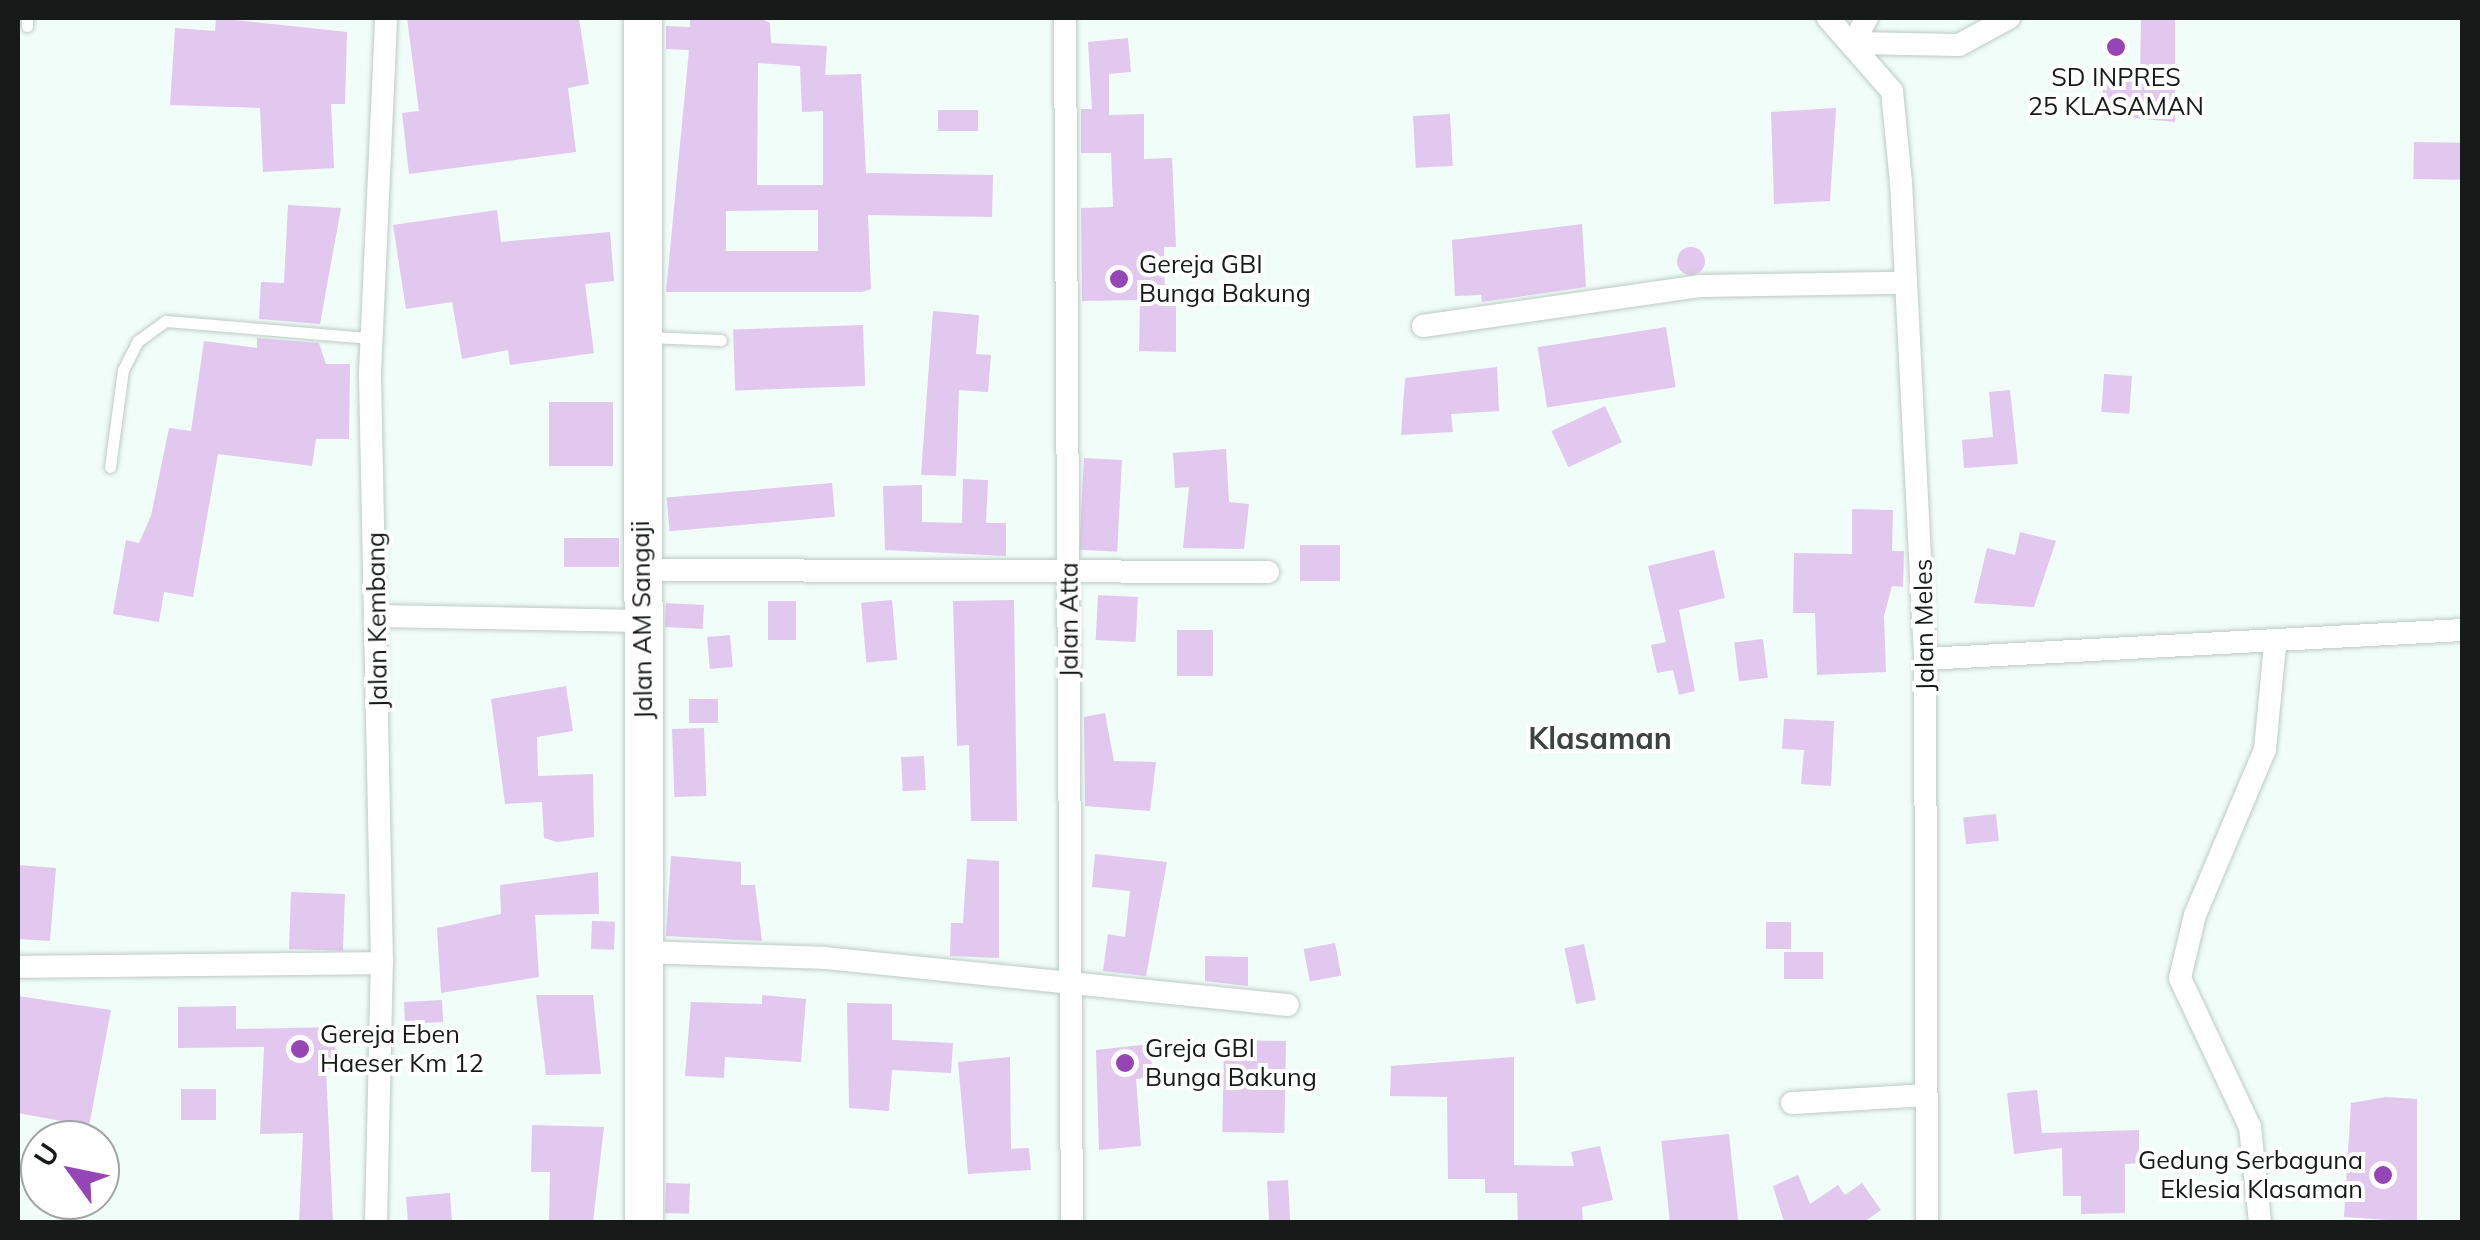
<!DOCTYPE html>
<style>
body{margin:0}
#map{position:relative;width:2480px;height:1240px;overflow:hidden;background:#f0fdf9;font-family:Mulish,sans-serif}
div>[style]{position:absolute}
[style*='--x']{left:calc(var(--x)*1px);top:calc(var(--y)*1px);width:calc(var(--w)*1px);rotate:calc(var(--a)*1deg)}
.building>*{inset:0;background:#e2c7ee;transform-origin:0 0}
.round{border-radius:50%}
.roads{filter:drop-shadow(0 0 2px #bdcac5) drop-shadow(0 0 2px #bdcac5)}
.service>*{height:11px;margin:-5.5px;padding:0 5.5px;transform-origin:5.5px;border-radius:5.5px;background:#fff}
.minor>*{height:22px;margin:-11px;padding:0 11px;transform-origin:11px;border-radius:11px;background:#fff}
.trunk>*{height:38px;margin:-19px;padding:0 19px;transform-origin:19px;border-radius:19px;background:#fff}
.dots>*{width:28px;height:28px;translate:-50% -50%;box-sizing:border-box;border:5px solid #fff;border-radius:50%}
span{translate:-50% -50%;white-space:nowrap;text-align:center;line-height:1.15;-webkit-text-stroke:8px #fff;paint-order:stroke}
.poi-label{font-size:25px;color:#161a19}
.left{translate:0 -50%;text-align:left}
.right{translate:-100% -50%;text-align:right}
.street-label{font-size:25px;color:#161a19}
.quarter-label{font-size:30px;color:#3a4541;font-weight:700}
.frame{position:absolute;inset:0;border:20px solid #161a19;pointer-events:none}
.north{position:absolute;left:20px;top:1120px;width:100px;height:100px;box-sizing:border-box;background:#fff;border:2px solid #a2a3a3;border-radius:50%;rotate:303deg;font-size:28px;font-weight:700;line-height:40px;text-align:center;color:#161a19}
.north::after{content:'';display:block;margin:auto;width:35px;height:45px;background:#9545b4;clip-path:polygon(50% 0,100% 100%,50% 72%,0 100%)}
</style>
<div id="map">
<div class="building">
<i style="clip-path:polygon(216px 18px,347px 32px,345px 104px,331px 104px,334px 168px,263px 172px,260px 108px,170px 105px,175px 28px,215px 31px)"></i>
<i style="clip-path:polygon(407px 18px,579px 18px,589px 84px,568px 88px,576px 152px,409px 174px,402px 113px,419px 111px)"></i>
<i style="clip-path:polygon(evenodd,690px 18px,760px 18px,770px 23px,771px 43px,827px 46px,825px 75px,861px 74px,866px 173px,993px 175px,992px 217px,868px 215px,871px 289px,862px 292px,666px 292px,689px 50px,666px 49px,666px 26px,690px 27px,690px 18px,758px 63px,800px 66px,802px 112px,823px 111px,823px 185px,757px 185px,758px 63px,690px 18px,818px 210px,818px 251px,726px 251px,726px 211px,818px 210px)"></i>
<i style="clip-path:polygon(2141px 18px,2175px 18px,2175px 122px,2104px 115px,2102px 80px,2140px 77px)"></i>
<i style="clip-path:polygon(1128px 38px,1131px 72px,1109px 74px,1109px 115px,1144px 114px,1144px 159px,1172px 158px,1176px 247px,1164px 247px,1165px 305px,1176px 305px,1176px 352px,1139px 351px,1140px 300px,1082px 301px,1081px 208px,1113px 207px,1111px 153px,1081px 153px,1081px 109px,1092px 109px,1088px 42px)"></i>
<i style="clip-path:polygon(1836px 108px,1830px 201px,1774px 204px,1771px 112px)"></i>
<i style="left:978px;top:110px;width:21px;height:40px;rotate:90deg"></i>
<i style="left:1450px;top:114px;width:52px;height:37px;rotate:87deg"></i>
<i style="left:2414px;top:142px;width:48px;height:37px;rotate:1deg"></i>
<i style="clip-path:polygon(288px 205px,341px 208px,320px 324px,259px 319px,261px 282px,284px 283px)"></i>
<i style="clip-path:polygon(497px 210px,501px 242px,610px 232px,614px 281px,585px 284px,594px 353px,510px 365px,508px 350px,462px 359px,452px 302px,406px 309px,393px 225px)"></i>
<i style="clip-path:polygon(1582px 224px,1586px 287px,1482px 302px,1481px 295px,1455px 296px,1452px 240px)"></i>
<i class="round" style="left:1677px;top:247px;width:28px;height:28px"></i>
<i style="clip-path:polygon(933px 311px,979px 315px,976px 354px,991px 355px,988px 392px,959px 390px,956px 476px,921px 475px)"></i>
<i style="left:863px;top:325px;width:61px;height:130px;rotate:88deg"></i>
<i style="left:1666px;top:327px;width:61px;height:130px;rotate:81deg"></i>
<i style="clip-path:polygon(257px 338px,319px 343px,326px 364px,350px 364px,349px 439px,316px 439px,312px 466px,218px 454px,193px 597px,164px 592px,159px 622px,113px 614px,126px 540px,139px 543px,151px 516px,169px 428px,191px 431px,204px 341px,257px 348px)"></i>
<i style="clip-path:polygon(1497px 367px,1499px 411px,1451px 414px,1453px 432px,1401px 435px,1405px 378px)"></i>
<i style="left:2104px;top:374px;width:28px;height:38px;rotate:4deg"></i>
<i style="clip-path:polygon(2010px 390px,2018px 464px,1964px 468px,1962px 440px,1993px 437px,1989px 392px)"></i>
<i style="left:549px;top:402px;width:64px;height:64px"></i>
<i style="left:1605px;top:406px;width:40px;height:59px;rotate:65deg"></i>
<i style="clip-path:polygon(1226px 449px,1229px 502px,1249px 504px,1244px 549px,1183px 548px,1189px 487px,1175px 488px,1173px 453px)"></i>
<i style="left:1084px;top:458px;width:38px;height:92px;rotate:3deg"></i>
<i style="clip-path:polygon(963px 479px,988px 480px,986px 523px,1006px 523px,1006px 556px,885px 550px,883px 486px,922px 485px,922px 522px,962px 523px)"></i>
<i style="left:832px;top:483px;width:34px;height:166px;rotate:85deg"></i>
<i style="clip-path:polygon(1852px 509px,1893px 510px,1892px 551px,1904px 551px,1903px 587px,1892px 586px,1884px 616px,1886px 672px,1817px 675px,1815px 613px,1793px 613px,1794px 553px,1852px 554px)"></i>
<i style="clip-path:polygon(2020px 532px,2056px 541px,2034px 607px,1974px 603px,1987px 548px,2015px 555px)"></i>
<i style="left:564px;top:538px;width:55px;height:29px"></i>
<i style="left:1300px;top:545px;width:40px;height:36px"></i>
<i style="clip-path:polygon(1714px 550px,1725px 598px,1679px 610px,1695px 691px,1679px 695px,1673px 670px,1657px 673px,1651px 645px,1666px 642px,1648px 566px)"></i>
<i style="left:1098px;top:595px;width:40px;height:45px;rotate:3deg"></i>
<i style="left:892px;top:600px;width:60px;height:31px;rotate:85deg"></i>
<i style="clip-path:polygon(1014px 600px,1017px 821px,971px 821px,969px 745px,957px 746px,953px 601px)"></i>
<i style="left:768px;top:601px;width:28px;height:39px"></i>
<i style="left:666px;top:603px;width:38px;height:24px;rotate:3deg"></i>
<i style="left:1177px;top:630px;width:36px;height:46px"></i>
<i style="left:730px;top:635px;width:32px;height:23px;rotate:85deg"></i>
<i style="left:1763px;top:639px;width:39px;height:29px;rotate:83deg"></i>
<i style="clip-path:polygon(566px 686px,573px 731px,537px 737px,538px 776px,593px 774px,594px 837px,557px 842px,544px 838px,542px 802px,505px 804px,491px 699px)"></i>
<i style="left:689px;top:699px;width:29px;height:24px"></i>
<i style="clip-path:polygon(1105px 713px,1114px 761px,1156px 762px,1150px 811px,1085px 806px,1084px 717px)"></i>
<i style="clip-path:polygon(1784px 719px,1834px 721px,1831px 786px,1801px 784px,1804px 750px,1782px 749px)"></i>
<i style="left:704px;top:728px;width:68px;height:32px;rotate:88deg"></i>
<i style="left:924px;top:756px;width:34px;height:23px;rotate:87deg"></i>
<i style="left:1996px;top:814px;width:27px;height:33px;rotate:84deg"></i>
<i style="clip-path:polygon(1095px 854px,1167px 862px,1146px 976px,1103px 971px,1108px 934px,1125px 937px,1130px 891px,1092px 887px)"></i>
<i style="clip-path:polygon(671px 856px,741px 862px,741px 885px,755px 885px,762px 941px,666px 936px)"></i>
<i style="clip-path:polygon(967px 859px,999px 861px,999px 958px,950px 956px,951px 923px,963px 923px)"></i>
<i style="clip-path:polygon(18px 865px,56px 868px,50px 941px,18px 939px)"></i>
<i style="clip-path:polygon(598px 872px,599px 914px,535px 915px,539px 977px,441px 993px,437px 928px,501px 914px,500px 885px)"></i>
<i style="left:291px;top:892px;width:54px;height:57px;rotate:2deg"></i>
<i style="left:592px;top:921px;width:23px;height:28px;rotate:2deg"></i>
<i style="left:1766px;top:922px;width:25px;height:27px"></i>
<i style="left:1335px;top:943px;width:33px;height:32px;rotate:79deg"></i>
<i style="left:1584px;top:944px;width:57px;height:20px;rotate:78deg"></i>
<i style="left:1823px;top:952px;width:27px;height:39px;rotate:90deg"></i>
<i style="clip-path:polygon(1205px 956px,1248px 957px,1248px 986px,1205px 981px)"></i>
<i style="clip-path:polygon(536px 995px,593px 995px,601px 1074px,546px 1075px)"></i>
<i style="clip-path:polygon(762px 995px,806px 999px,801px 1062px,725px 1057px,724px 1078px,685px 1076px,691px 1002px,762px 1004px)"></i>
<i style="clip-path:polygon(18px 996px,111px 1010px,89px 1126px,18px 1113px)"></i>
<i style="left:442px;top:1000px;width:22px;height:38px;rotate:87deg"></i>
<i style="clip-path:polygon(847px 1003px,892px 1004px,892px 1040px,953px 1043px,951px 1073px,892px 1070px,889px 1111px,849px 1108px)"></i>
<i style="clip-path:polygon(236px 1006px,236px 1029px,335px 1027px,336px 1069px,326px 1069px,333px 1222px,299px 1222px,303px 1133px,260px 1134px,264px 1047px,178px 1048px,178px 1007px)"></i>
<i style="left:1224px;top:1040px;width:62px;height:92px;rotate:1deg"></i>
<i style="clip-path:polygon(1150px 1044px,1153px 1077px,1136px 1079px,1141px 1146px,1099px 1150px,1096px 1050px)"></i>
<i style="clip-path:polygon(1010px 1057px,1011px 1149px,1029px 1148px,1031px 1170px,968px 1174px,958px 1062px)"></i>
<i style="clip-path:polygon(1514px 1057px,1514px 1165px,1574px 1166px,1571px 1152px,1600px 1146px,1613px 1200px,1582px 1207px,1583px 1222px,1518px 1222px,1517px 1193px,1485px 1193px,1485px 1179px,1448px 1179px,1447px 1097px,1390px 1096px,1391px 1066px)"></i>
<i style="left:181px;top:1089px;width:35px;height:31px"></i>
<i style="clip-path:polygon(2037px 1090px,2042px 1133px,2139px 1130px,2139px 1163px,2125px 1164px,2125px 1213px,2081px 1214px,2081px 1196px,2063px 1196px,2062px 1148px,2014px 1154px,2007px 1093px)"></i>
<i style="clip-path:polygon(2386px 1097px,2417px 1099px,2417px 1222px,2344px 1217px,2351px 1103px)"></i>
<i style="clip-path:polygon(532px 1125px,604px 1127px,593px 1222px,549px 1222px,550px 1172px,531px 1172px)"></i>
<i style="left:1729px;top:1134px;width:89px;height:68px;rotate:84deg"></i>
<i style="clip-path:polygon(1798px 1175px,1810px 1204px,1838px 1185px,1845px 1195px,1862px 1183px,1881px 1210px,1864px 1222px,1784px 1222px,1773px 1186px)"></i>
<i style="left:1288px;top:1180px;width:42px;height:21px;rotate:87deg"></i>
<i style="left:666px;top:1183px;width:24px;height:30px;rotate:2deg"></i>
<i style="clip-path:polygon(450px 1193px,452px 1222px,408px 1222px,406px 1197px)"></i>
</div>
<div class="roads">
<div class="service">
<i style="--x:27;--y:26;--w:8;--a:-90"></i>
<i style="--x:647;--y:337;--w:74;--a:2.3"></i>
<i style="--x:110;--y:467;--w:98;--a:-82.4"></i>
<i style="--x:123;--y:370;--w:33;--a:-63"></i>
<i style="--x:138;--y:341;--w:34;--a:-36"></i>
<i style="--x:166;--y:321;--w:205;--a:4.8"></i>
</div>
<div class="minor">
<i style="--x:1065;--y:18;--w:1204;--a:89.67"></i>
<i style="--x:1828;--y:18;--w:97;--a:48.8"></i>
<i style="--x:1892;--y:91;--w:91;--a:84.4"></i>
<i style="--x:1901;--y:182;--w:478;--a:87.1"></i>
<i style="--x:1925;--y:659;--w:563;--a:89.8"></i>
<i style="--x:1853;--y:43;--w:106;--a:1.1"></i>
<i style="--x:1959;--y:45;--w:57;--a:-28.4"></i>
<i style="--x:1853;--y:43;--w:29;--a:-61"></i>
<i style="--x:1423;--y:326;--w:281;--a:-8.2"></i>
<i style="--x:1701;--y:286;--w:202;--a:-0.9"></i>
<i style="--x:641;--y:570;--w:627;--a:0.18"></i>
<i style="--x:378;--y:616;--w:264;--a:1.1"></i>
<i style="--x:1925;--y:659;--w:538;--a:-3.09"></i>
<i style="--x:645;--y:952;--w:180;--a:1.9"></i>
<i style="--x:825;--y:958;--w:465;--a:5.8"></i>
<i style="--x:18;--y:967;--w:364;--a:-0.6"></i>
<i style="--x:1792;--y:1103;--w:133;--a:-3.4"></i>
<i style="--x:376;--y:1222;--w:259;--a:-88.7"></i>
<i style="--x:382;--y:963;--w:590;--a:-91.17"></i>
<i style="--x:370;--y:373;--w:355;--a:-87.4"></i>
<i style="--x:2260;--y:1222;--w:96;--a:-96"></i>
<i style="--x:2250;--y:1127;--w:165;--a:-115.2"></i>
<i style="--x:2180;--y:978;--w:65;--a:-76.6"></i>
<i style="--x:2195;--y:915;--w:180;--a:-67.1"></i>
<i style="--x:2265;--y:749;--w:104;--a:-84.5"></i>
</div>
<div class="trunk">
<i style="--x:643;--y:18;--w:1204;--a:89.95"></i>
</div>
</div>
<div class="dots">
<i style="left:2116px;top:47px;background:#9545b4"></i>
<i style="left:1119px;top:279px;background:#9545b4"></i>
<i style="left:300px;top:1049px;background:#9545b4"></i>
<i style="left:1125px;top:1063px;background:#9545b4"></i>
<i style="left:2383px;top:1175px;background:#9545b4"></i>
</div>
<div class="poi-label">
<span style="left:2116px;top:92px">SD INPRES<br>25 KLASAMAN</span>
<span class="left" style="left:1139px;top:279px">Gereja GBI<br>Bunga Bakung</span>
<span class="left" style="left:320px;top:1049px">Gereja Eben<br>Haeser Km 12</span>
<span class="left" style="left:1145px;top:1063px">Greja GBI<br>Bunga Bakung</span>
<span class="right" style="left:2363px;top:1175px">Gedung Serbaguna<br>Eklesia Klasaman</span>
</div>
<div class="street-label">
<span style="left:377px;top:620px;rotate:-91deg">Jalan Kembang</span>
<span style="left:642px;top:620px;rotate:-91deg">Jalan AM Sangaji</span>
<span style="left:1069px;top:620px;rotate:-90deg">Jalan Atta</span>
<span style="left:1924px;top:625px;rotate:-91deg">Jalan Meles</span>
</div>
<div class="quarter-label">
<span style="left:1600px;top:738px">Klasaman</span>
</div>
<div class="frame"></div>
<div class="north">U</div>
</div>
